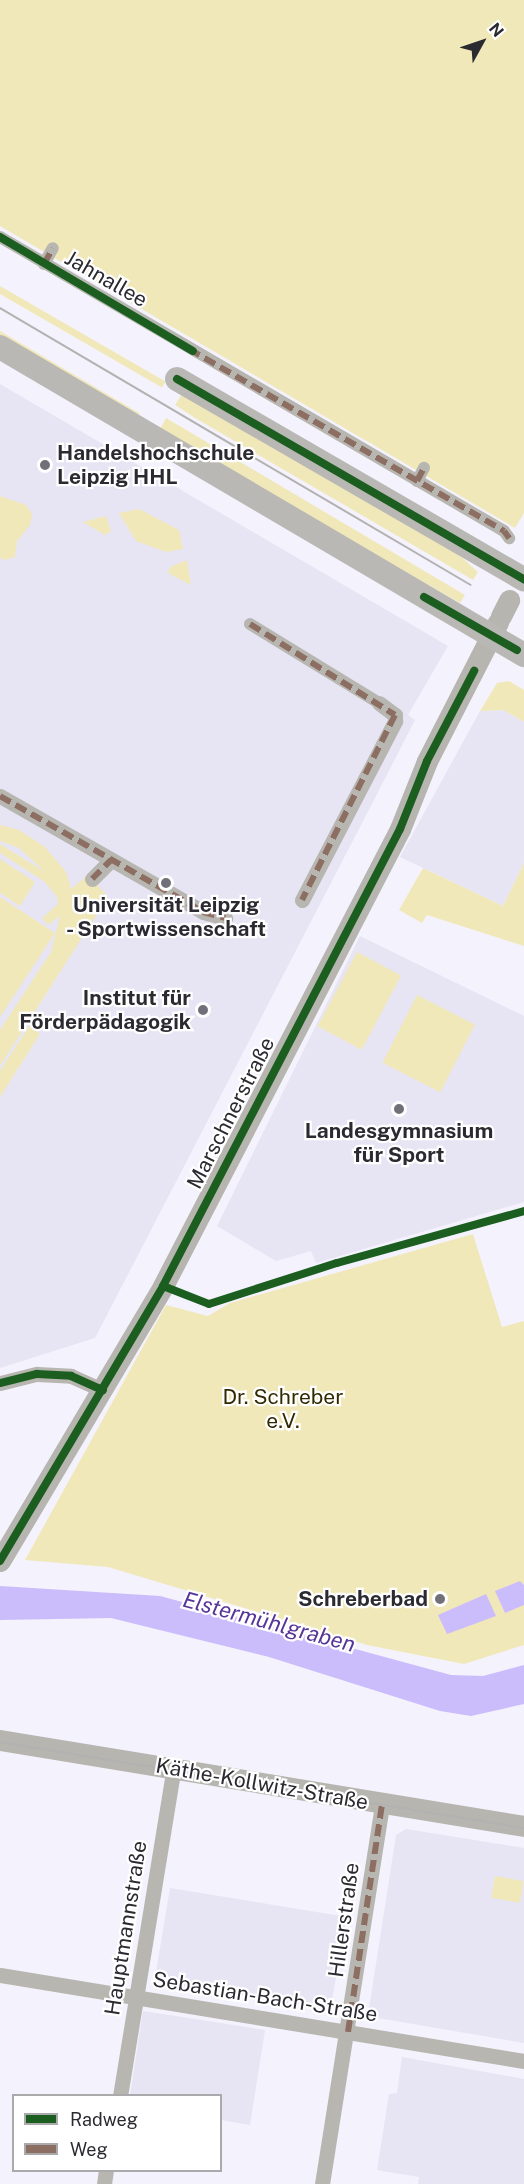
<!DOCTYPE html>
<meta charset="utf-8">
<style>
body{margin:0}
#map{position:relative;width:524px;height:2184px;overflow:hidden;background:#f4f2fc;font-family:"Public Sans",sans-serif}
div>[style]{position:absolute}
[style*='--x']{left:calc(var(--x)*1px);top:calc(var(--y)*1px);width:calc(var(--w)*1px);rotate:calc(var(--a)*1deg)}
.built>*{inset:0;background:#e7e4f4}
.green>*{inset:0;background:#f1e8ba;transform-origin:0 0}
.water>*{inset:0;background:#cbbcfc}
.pedestrian>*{height:12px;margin:-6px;padding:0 6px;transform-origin:6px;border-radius:6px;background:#b8b6b0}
.minor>*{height:15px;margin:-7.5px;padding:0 7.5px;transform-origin:7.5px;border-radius:7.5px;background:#b8b6b0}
.secondary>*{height:21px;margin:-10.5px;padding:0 10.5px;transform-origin:10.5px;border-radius:10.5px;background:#b7b5b0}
.primary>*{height:24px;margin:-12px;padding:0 12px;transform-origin:12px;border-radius:12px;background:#bab8b5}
.tram>*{height:1.5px;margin:-0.75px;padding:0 0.75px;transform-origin:0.75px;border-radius:0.75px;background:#b3b1b1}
.secondary-bridge>*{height:21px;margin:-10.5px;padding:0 10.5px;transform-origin:10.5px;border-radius:10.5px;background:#b7b5b0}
.quiet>*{height:6px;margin-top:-3px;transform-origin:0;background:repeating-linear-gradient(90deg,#8d6e63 0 12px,transparent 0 18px)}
.cycleway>*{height:8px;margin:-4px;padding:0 4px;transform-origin:4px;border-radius:4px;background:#1b5e20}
.dots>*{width:16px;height:16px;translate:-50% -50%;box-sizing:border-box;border:3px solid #fff;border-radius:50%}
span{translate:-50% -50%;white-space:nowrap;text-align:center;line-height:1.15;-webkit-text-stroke:4.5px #fff;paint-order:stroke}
.street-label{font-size:21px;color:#2b2a31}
.poi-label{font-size:21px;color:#2b2a31;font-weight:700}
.left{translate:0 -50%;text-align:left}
.right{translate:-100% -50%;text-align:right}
.park-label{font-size:21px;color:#312a00}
.water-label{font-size:22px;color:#573598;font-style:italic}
.legend{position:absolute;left:12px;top:2094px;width:210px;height:78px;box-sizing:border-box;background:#fff;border:2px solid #aaaaad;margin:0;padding:8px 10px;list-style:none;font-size:18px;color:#2b2a31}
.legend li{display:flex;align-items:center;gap:12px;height:30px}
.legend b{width:30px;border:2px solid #aaaaad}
.north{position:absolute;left:452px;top:12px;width:60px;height:60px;-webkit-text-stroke:4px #fff;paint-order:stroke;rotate:50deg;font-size:16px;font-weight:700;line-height:24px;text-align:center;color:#2b2a31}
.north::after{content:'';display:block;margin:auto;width:21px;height:27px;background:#2b2a31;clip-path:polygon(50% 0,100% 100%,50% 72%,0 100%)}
</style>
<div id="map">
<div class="built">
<i style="clip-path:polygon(0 384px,448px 646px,408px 715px,415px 720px,375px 798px,95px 1338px,0 1368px)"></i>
<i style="clip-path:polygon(503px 710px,524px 722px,524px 863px,503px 906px,400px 857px,480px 711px)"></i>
<i style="clip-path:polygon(360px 936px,524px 1016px,524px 1202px,316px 1263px,311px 1251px,276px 1261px,217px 1226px)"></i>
<i style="clip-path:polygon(406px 1829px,524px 1848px,524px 2043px,378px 2018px,369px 2009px,396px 1835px)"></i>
<i style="clip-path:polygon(170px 1888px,347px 1917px,331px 2005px,323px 2010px,158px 1981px,156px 1972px)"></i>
<i style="clip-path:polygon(143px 2011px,265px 2030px,250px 2125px,221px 2120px,220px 2096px,130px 2095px)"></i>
<i style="clip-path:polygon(402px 2057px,524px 2079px,524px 2184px,418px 2184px,419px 2177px,377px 2170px,389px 2094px,397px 2093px)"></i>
</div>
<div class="green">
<i style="clip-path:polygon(0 0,524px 0,524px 513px,515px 528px,0 226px)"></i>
<i style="left:0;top:286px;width:191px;height:7px;rotate:30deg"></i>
<i style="clip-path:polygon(0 331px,139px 413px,139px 419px,0 339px)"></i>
<i style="clip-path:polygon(183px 392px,456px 552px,478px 572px,473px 580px,195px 418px,175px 405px)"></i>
<i style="clip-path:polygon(166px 418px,465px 595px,460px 603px,159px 431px)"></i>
<i style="clip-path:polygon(0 496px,26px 505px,32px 514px,30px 525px,17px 541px,15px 557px,5px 560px,0 558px)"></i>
<i style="clip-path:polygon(139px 509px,179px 530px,183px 549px,166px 552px,136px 541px,119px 513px)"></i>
<i style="clip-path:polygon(106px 516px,111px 531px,105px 535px,83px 522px)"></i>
<i style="clip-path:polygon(187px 560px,191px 585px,168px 573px,170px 567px)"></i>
<i style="clip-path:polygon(509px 681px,524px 690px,524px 722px,503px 710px,480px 711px,497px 683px)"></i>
<i style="clip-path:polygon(0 825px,19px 830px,45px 847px,66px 872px,71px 889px,88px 875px,108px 897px,0 1066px,0 1030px,51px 952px,60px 916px,48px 925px,42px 918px,58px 904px,57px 897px,45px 882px,0 853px,0 844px,45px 872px,19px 848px,0 841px)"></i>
<i style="clip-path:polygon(0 859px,35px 882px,20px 906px,0 893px)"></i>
<i style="clip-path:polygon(524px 863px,524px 946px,427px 915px,422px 923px,399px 910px,423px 868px,503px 906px)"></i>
<i style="clip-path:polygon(0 897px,55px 933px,0 1017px)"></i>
<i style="left:357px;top:952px;width:50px;height:84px;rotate:28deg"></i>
<i style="left:417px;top:995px;width:65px;height:76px;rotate:27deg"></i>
<i style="clip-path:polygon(29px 1026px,40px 1034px,0 1097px,0 1071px)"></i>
<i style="clip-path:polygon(473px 1234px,502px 1327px,524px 1321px,524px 1645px,464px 1664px,367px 1645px,108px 1567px,25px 1560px,166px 1305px,208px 1316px,230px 1303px)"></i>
<i style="left:495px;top:1876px;width:29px;height:22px;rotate:10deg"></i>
</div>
<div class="water">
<i style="clip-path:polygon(520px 1581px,524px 1585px,524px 1605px,505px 1613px,495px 1591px)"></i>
<i style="clip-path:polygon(0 1586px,160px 1596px,451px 1675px,483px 1676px,524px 1665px,524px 1704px,471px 1716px,440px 1711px,269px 1657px,111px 1618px,0 1620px)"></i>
<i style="clip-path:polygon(486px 1594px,496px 1616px,447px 1634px,438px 1615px)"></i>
</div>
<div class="pedestrian">
<i style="--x:0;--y:237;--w:583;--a:30.26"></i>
<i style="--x:504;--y:531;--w:9;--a:54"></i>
<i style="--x:44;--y:264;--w:18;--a:-61"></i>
<i style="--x:417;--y:481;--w:15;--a:-62"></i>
<i style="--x:250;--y:624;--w:151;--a:31.5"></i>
</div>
<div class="minor">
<i style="--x:0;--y:796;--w:234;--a:29.7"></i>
<i style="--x:203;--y:912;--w:23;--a:15"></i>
<i style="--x:92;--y:879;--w:27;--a:-45"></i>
<i style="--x:302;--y:900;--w:202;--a:-62.5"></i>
<i style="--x:395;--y:721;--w:6;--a:-90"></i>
<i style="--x:395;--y:715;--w:20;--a:-143"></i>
<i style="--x:0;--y:1383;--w:38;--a:-14"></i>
<i style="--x:37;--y:1374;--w:34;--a:3"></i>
<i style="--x:71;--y:1376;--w:35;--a:24"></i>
<i style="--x:0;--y:1975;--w:531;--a:9.32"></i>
<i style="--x:120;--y:2096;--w:332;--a:-80.7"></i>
<i style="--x:104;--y:2184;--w:14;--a:-82"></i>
<i style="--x:322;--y:2184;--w:384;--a:-81"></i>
</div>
<div class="secondary">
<i style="--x:0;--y:1561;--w:320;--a:-59.3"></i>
<i style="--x:163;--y:1286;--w:515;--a:-62.59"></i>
<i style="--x:400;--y:829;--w:73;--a:-68.3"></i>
<i style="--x:427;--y:761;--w:156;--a:-62.9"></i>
<i style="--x:0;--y:1740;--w:531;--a:9.32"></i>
</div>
<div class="primary">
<i style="--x:0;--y:347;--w:608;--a:30.45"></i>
<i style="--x:177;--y:379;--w:401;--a:30"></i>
</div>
<div class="tram">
<i style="--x:0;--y:308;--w:546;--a:30.46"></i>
<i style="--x:0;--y:1742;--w:531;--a:9.32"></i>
</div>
<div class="secondary-bridge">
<i style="--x:501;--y:616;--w:18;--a:-63"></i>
</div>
<div class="quiet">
<i style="--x:44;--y:264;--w:18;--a:-61"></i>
<i style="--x:189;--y:349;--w:364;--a:30"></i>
<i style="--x:504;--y:531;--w:9;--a:54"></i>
<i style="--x:417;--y:481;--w:15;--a:-62"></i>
<i style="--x:250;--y:624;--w:171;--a:32.1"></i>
<i style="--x:395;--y:715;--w:207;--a:116.7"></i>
<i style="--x:0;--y:796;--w:234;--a:29.7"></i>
<i style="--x:203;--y:912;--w:23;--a:15"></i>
<i style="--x:92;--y:879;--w:27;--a:-45"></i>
<i style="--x:348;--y:2032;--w:230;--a:-81.5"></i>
</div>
<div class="cycleway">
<i style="--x:0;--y:237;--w:224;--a:30.6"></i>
<i style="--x:177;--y:379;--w:401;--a:30"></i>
<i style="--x:424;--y:597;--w:107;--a:29.7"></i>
<i style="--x:163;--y:1286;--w:49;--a:21.4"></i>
<i style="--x:209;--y:1304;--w:134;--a:-17.8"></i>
<i style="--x:337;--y:1263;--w:194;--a:-15.5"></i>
<i style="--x:0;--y:1383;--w:38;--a:-14"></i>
<i style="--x:37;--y:1374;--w:34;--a:3"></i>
<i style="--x:71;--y:1376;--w:35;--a:24"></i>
<i style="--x:0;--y:1561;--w:320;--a:-59.3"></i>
<i style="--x:163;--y:1286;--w:515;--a:-62.59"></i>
<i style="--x:400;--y:829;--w:73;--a:-68.3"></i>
<i style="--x:427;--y:761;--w:102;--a:-62.4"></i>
</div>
<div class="dots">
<i style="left:45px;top:465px;background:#717078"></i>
<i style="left:166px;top:883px;background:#717078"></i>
<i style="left:203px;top:1010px;background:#717078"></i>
<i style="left:399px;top:1109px;background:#717078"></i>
<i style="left:440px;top:1599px;background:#717078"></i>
</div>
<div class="street-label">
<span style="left:106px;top:279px;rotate:30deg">Jahnallee</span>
<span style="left:231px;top:1113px;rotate:-63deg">Marschnerstraße</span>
<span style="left:262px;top:1784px;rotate:10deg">Käthe-Kollwitz-Straße</span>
<span style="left:344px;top:1920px;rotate:-82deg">Hillerstraße</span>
<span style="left:126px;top:1928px;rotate:-81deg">Hauptmannstraße</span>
<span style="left:265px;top:1997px;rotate:9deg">Sebastian-Bach-Straße</span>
</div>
<div class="poi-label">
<span class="left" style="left:57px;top:465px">Handelshochschule<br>Leipzig HHL</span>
<span style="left:166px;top:917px">Universität Leipzig<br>- Sportwissenschaft</span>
<span class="right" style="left:191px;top:1010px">Institut für<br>Förderpädagogik</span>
<span style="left:399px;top:1143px">Landesgymnasium<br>für Sport</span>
<span class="right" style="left:428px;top:1599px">Schreberbad</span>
</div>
<div class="park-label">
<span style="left:283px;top:1409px">Dr. Schreber<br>e.V.</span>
</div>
<div class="water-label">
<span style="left:269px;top:1622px;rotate:15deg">Elstermühlgraben</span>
</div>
<ul class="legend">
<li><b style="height:8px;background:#1b5e20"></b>Radweg</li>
<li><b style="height:8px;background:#8d6e63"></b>Weg</li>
</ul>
<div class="north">N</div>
</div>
